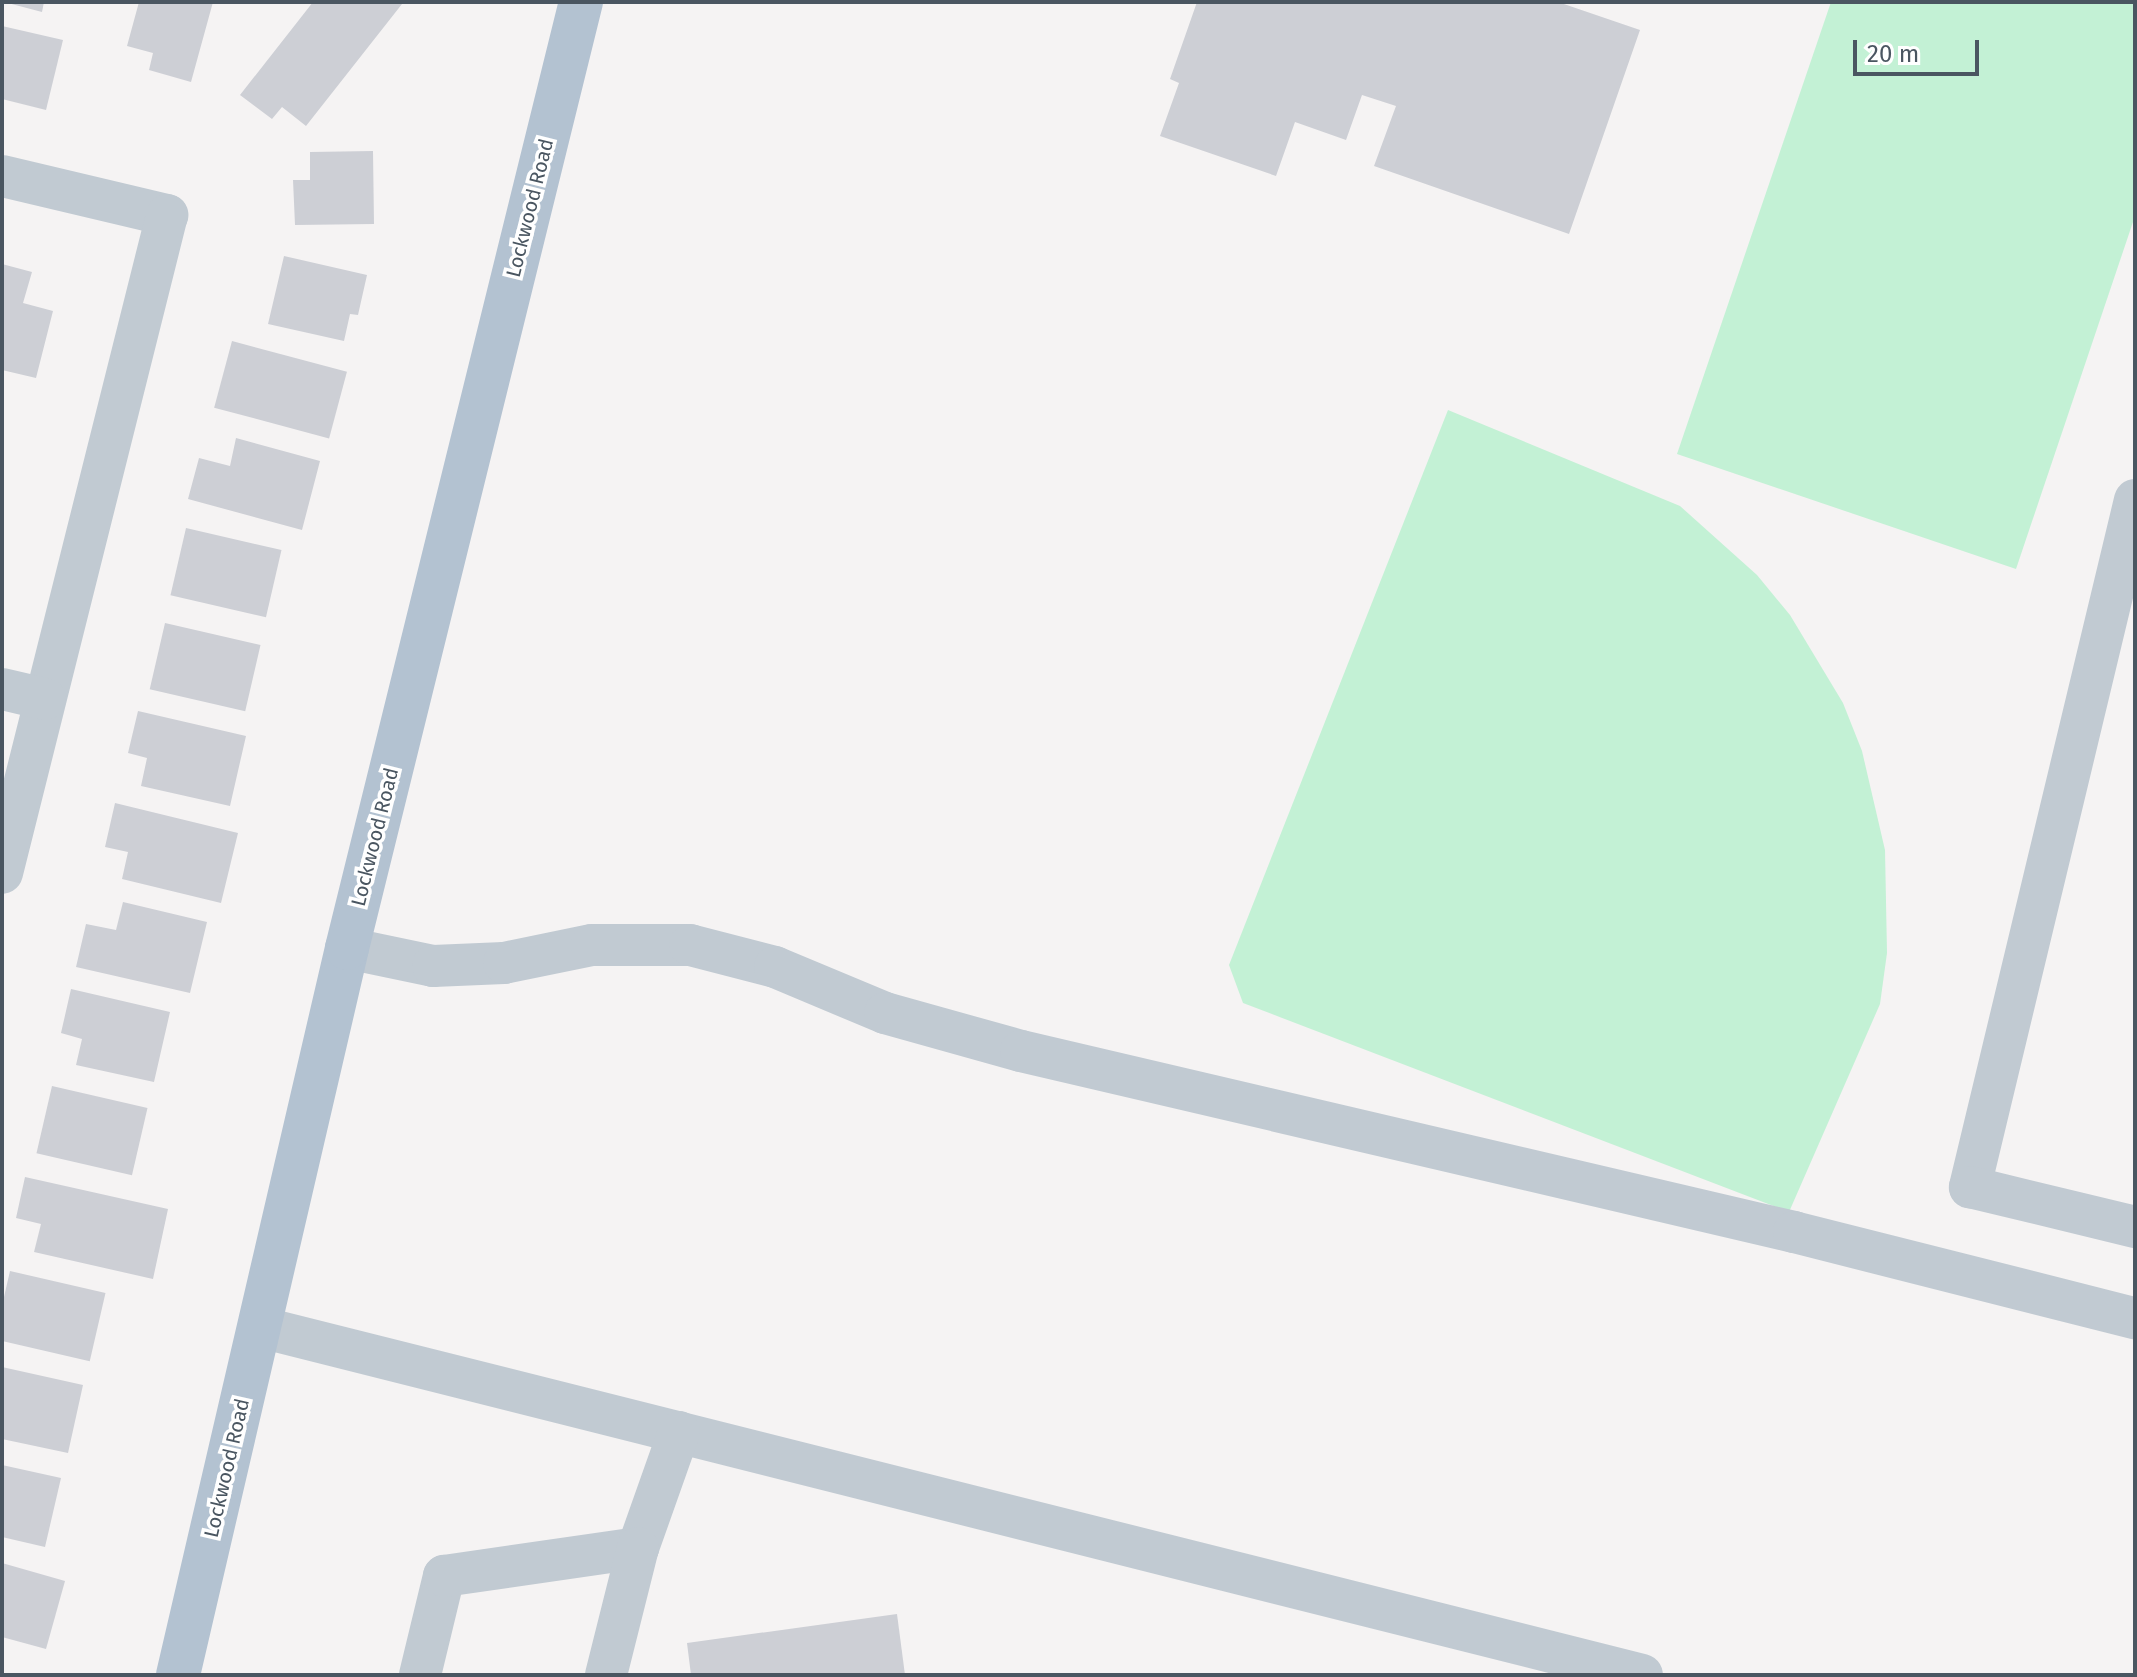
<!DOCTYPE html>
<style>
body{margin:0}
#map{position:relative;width:2137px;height:1677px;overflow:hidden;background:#f5f3f3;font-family:"Fira Sans",sans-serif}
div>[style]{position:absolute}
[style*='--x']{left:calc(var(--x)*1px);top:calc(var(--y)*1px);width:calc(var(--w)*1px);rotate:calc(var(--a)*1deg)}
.green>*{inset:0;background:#c3f1d5}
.building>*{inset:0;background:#cdcfd5;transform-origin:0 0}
.minor>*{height:42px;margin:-21px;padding:0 21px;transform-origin:21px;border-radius:21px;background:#c1cad2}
.major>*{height:44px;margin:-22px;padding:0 22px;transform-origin:22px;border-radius:22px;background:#b3c2d1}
span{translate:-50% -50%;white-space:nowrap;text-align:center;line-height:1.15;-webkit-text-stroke:7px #fff;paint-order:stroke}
.street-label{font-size:20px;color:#4a5661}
.frame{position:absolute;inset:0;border:4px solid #4a5661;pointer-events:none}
.scale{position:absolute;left:1853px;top:40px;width:126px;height:36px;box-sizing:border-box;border:4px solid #4a5661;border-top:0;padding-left:10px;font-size:24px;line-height:28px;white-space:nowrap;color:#4a5661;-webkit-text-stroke:6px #fff;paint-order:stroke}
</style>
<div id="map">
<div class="green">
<i style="clip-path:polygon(1831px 2px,2135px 2px,2135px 216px,2016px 569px,1677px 454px)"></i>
<i style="clip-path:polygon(1448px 410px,1680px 506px,1757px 575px,1790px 615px,1843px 703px,1862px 751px,1885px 850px,1887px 953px,1880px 1004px,1789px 1212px,1243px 1003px,1229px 965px)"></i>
</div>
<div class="building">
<i style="clip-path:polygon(4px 2px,44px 2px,42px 12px)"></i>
<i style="clip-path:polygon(139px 2px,213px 2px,191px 82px,149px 70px,153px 53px,127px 46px)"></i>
<i style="clip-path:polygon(313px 2px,402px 4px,306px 126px,282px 107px,272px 119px,240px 95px)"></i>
<i style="clip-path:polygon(1197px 2px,1558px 2px,1640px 30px,1569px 234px,1374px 166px,1396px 106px,1362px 95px,1346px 140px,1295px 122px,1276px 176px,1160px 136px,1179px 83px,1170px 79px)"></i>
<i style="clip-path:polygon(2px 26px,63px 40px,46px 110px,2px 99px)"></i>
<i style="clip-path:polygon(373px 151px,374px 224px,295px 225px,293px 180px,310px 180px,310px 152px)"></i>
<i style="clip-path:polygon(284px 256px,367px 275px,358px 315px,350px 314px,344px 341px,268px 324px)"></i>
<i style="clip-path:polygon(2px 264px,32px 272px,23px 303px,53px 311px,36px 378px,2px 370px)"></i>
<i style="left:232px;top:341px;width:119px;height:69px;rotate:15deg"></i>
<i style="clip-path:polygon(236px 438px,320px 461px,302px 530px,188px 499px,199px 458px,230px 466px)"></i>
<i style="left:186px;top:528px;width:98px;height:69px;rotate:13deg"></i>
<i style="left:165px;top:623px;width:98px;height:68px;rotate:13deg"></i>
<i style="clip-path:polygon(138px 711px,246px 736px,230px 806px,141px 786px,147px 758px,128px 753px)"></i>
<i style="clip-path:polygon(115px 803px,238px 833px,221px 903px,122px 879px,128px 852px,105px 847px)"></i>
<i style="clip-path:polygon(123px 902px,207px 922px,190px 993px,76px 967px,86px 924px,116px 930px)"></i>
<i style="clip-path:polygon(71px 989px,170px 1012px,154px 1082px,76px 1065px,82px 1039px,61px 1033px)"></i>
<i style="left:52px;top:1086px;width:98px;height:69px;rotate:13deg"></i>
<i style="clip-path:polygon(25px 1177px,168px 1209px,153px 1279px,34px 1252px,41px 1224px,16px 1218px)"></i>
<i style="left:10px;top:1271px;width:98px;height:70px;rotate:13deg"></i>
<i style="clip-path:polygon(2px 1367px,83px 1385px,68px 1453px,2px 1439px)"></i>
<i style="clip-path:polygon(2px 1465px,61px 1478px,45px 1547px,2px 1537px)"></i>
<i style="clip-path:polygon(2px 1563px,65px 1581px,46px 1649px,2px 1637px)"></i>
<i style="clip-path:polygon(897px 1614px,905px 1675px,691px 1675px,687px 1643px)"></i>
</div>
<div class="minor">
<i style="--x:2;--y:176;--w:170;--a:13.3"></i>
<i style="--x:167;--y:215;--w:678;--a:104.08"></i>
<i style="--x:2135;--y:500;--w:707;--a:103.51"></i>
<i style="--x:1970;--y:1187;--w:170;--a:13.6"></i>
<i style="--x:2;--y:689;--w:44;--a:13.1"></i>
<i style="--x:347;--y:948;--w:88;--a:11.8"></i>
<i style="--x:433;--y:966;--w:71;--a:-2.4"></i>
<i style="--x:504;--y:963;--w:90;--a:-11.6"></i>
<i style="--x:592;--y:945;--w:98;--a:0"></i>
<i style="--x:690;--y:945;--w:88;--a:14.5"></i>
<i style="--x:775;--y:967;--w:119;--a:22.7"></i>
<i style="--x:885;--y:1013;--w:141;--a:15.6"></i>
<i style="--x:1021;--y:1051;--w:794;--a:13.18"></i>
<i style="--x:1794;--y:1232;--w:352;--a:14.2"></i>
<i style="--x:260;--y:1327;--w:1425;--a:14.13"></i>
<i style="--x:420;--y:1675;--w:102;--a:-76.4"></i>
<i style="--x:444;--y:1576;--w:196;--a:-8.2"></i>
<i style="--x:638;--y:1548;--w:123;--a:-70.5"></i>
<i style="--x:606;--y:1675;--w:131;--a:-75.9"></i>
</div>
<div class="major">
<i style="--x:178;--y:1675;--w:746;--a:-76.91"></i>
<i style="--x:347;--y:948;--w:975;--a:-76.11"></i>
</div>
<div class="street-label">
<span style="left:530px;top:208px;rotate:-76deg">Lockwood Road</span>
<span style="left:375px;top:837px;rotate:-76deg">Lockwood Road</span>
<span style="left:227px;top:1468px;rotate:-77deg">Lockwood Road</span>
</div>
<div class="frame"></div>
<div class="scale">20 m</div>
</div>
